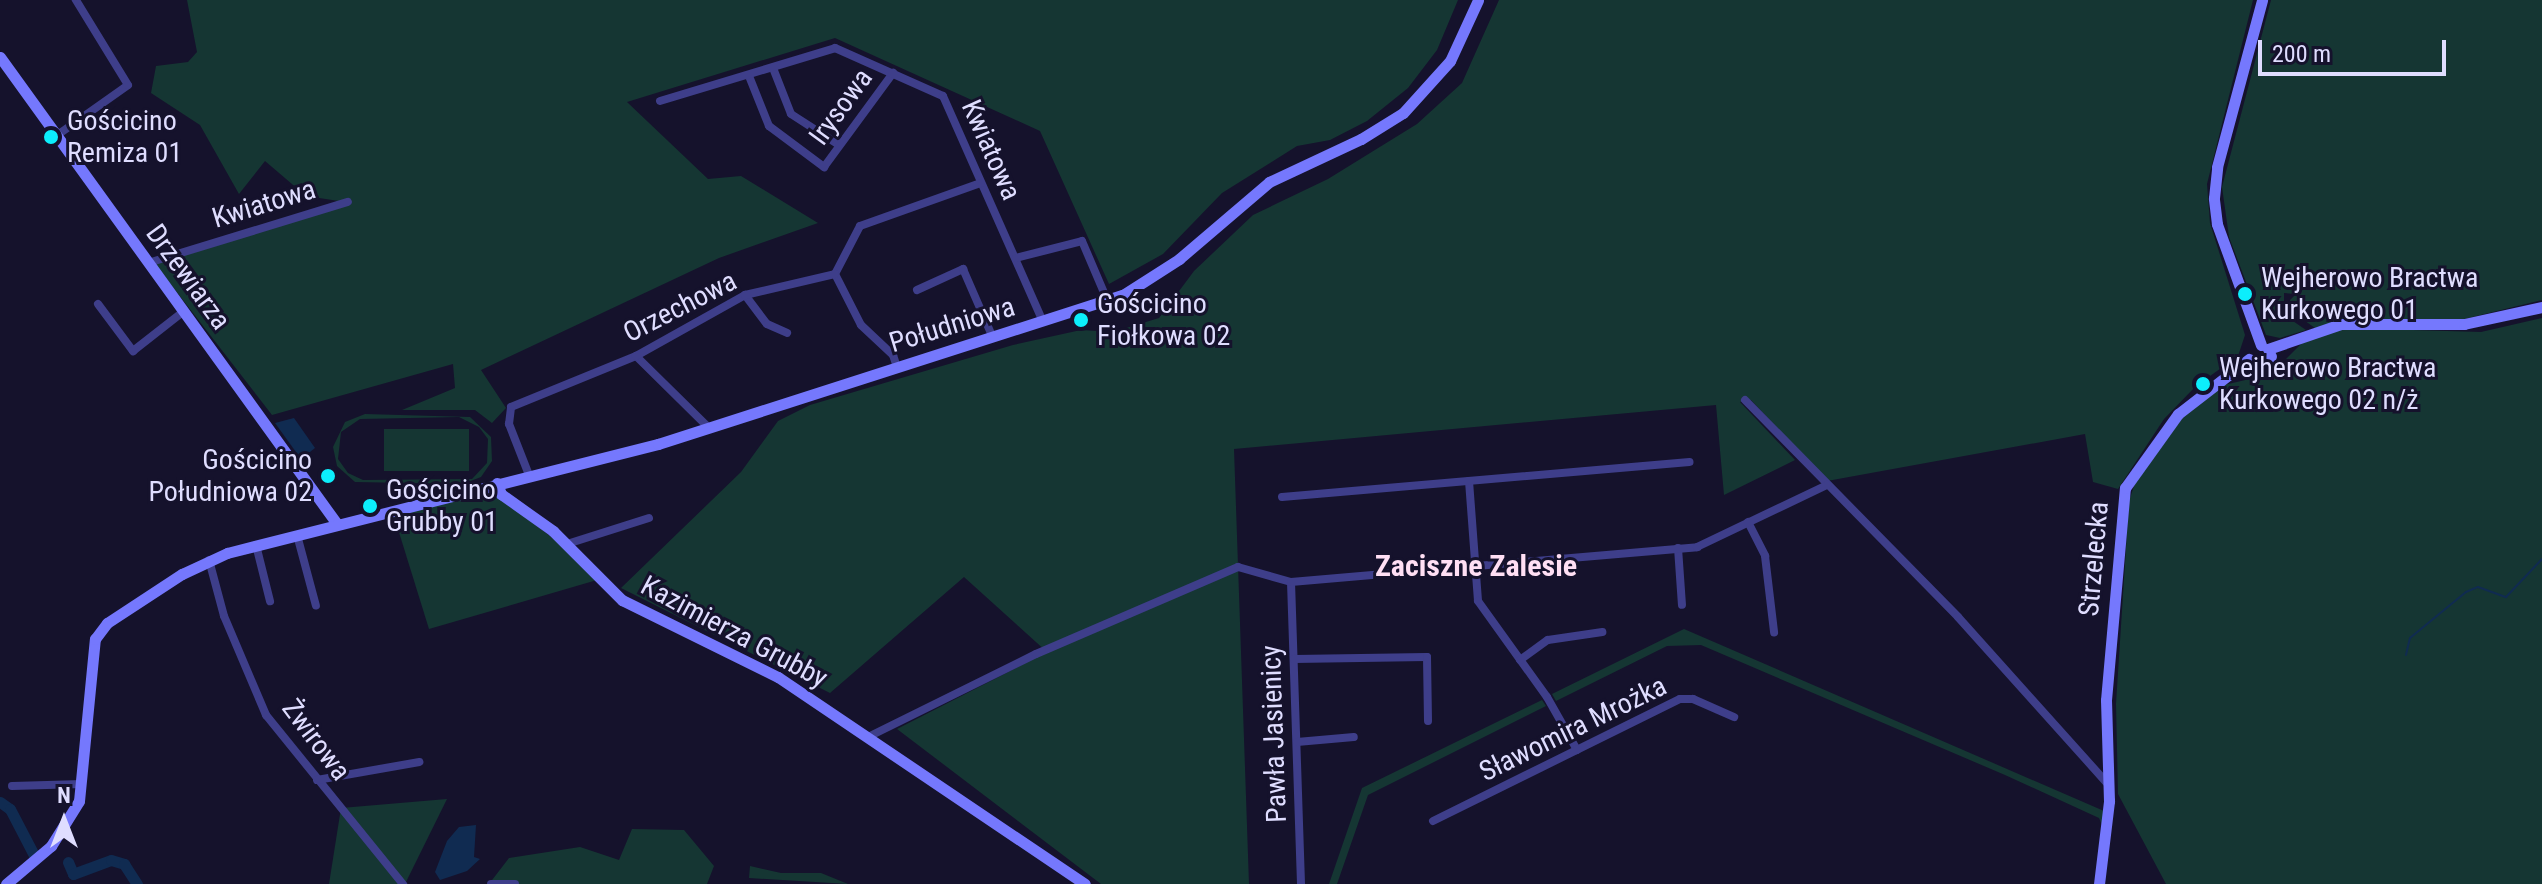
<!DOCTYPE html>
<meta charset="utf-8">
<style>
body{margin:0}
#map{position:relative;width:2542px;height:884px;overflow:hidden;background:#15122c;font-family:"Roboto Condensed",sans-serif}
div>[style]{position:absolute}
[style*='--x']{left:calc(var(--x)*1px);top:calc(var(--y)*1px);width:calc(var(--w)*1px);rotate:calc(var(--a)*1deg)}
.green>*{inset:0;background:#153633;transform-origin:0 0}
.water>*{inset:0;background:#102b51}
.stream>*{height:2px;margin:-1px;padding:0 1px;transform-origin:1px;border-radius:1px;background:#102b51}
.river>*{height:11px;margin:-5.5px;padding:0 5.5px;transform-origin:5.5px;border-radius:5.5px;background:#102b51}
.street>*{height:8px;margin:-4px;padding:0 4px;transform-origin:4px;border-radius:4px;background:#3e3e8a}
.secondary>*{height:11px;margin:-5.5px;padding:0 5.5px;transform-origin:5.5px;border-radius:5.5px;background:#7578fd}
.dots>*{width:22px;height:22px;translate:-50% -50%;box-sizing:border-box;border:4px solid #15122c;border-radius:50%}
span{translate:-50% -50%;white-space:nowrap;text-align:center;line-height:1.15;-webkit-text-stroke:6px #15122c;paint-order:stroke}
.street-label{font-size:28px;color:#dfddff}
.poi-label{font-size:28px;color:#dfddff}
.left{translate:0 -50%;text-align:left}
.right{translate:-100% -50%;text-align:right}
.neighbourhood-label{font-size:30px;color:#ffdff4;font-weight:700}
.north{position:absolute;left:24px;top:780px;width:80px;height:80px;-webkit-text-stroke:6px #15122c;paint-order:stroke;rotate:0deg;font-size:22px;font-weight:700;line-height:32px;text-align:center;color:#dfddff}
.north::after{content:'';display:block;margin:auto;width:28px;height:36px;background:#dfddff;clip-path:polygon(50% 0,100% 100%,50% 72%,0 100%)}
.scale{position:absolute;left:2258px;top:40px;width:188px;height:36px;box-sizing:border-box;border:4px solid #dfddff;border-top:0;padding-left:10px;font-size:24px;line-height:28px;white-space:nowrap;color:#dfddff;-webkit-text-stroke:6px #15122c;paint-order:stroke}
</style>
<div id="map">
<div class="green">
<i style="clip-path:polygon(187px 0,1458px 0,1437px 50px,1408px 88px,1367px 121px,1330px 140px,1297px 146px,1222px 193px,1163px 254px,1109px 284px,1040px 131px,835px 38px,627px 102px,708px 179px,741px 176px,818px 223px,719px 258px,481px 370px,506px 408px,492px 423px,475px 410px,402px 410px,455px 388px,453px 364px,272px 415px,155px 264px,352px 203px,306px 196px,265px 161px,239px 194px,200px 125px,151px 93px,156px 66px,188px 62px,197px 52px)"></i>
<i style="clip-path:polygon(1499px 0,2253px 0,2207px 184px,2210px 223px,2245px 335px,2238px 356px,2196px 386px,2164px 419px,2118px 489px,2093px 482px,2085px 434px,1827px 481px,1751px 400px,1740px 402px,1795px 460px,1724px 495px,1716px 405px,1234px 449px,1249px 884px,1101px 884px,897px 729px,1047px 652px,964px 577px,830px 693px,621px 588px,741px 472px,778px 421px,810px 405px,1013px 345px,1081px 330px,1113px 332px,1159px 318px,1194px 271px,1253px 215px,1328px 179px,1417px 124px,1462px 83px)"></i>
<i style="clip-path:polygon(2271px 0,2542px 0,2542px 300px,2456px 321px,2315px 328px,2291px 311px,2290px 300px,2296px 294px,2284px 293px,2284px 315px,2306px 330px,2280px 338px,2266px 335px,2229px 237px,2222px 187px)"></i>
<i style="clip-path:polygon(2542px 318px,2542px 884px,2166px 884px,2118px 794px,2116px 704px,2129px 501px,2136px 480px,2180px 418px,2224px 385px,2271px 374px,2303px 342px,2344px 328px,2481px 332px)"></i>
<i style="clip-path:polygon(evenodd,365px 414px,470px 417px,491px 437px,492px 461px,481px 477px,463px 484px,355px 482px,337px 466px,333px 447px,345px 422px,365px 414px,459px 417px,479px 427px,488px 439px,487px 463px,472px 479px,363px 480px,348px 473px,338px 459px,341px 432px,360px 419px,459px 417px)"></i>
<i style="left:384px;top:429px;width:85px;height:42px"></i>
<i style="clip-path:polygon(489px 490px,566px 548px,597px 580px,429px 629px,393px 513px)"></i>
<i style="clip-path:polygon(1684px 629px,2104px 811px,2102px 825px,2099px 818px,2005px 775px,1701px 645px,1667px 646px,1556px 701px,1552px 694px)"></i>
<i style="clip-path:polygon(1542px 700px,1546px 706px,1368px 795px,1337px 884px,1329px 884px,1362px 788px)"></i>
<i style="clip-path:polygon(447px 799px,405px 884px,329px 884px,341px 808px)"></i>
<i style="clip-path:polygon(632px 829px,684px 830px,714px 866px,707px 884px,489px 884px,509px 858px,580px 847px,619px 860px)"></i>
<i style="clip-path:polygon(750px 866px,781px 873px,821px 873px,848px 884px,749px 878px)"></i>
</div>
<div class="water">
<i style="clip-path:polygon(294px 418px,315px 448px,301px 459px,275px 423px)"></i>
<i style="clip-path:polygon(476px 825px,474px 857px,480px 859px,467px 871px,440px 880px,435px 872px,447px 841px,459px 827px)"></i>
</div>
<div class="stream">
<i style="--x:2406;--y:655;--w:17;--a:-77"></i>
<i style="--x:2410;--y:638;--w:72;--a:-39.4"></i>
<i style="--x:2466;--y:592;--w:13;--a:-23"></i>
<i style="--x:2478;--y:587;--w:30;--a:20"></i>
<i style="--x:2506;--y:597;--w:52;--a:-46.5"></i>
</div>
<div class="river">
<i style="--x:0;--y:802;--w:12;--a:35"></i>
<i style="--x:10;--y:809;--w:54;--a:62.5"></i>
<i style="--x:68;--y:862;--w:13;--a:67"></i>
<i style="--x:73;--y:874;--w:40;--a:-20.2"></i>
<i style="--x:111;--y:860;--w:14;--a:17"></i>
<i style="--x:124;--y:864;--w:24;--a:57"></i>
</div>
<div class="street">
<i style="--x:773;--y:68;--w:49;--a:68.6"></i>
<i style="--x:791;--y:114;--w:57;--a:32.9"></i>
<i style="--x:749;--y:76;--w:54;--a:68.2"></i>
<i style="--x:769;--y:126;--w:69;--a:36.7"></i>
<i style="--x:824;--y:167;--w:117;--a:-53.7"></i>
<i style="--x:660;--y:101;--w:183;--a:-16.8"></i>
<i style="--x:835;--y:48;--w:118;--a:24"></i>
<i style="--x:943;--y:96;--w:247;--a:66.1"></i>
<i style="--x:56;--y:136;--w:88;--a:-35.3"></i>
<i style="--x:128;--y:85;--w:100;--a:-121.5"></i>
<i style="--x:1016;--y:258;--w:68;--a:-14.4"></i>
<i style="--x:1082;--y:241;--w:66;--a:66.9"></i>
<i style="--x:148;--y:263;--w:209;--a:-17"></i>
<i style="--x:835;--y:274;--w:54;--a:-62.5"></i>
<i style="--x:860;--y:226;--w:128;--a:-19.6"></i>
<i style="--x:835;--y:274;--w:57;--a:63"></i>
<i style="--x:861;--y:325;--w:44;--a:43.2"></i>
<i style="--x:893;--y:355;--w:13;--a:72"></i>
<i style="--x:917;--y:290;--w:51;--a:-24.5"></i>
<i style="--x:963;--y:269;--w:75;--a:66.5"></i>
<i style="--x:745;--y:295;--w:36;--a:53"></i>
<i style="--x:767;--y:324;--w:22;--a:24"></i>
<i style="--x:98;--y:304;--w:59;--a:53.3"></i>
<i style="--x:133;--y:351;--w:63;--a:-38"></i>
<i style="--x:636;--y:356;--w:101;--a:44.6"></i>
<i style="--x:1745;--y:400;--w:304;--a:45.5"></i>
<i style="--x:1958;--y:617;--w:226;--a:48.1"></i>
<i style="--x:529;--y:475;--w:55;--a:-111.4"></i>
<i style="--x:509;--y:424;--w:17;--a:-83"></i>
<i style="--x:511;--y:407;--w:135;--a:-22.2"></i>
<i style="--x:636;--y:356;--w:125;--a:-29.2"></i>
<i style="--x:745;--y:295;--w:92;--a:-13.1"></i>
<i style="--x:1469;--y:481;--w:120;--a:85.7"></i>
<i style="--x:1478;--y:601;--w:118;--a:54.3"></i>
<i style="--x:1547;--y:697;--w:61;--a:60.5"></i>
<i style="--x:1282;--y:497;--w:409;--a:-4.9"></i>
<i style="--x:1748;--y:522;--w:38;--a:63"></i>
<i style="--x:1765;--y:556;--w:77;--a:83.2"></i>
<i style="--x:297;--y:535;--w:73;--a:75"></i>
<i style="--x:567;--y:544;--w:86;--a:-17.6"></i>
<i style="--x:256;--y:545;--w:58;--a:76"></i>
<i style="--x:1678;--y:548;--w:57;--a:86"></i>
<i style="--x:209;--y:560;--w:58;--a:75"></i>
<i style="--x:224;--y:616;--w:108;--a:67"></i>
<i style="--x:266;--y:715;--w:218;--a:51"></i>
<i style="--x:1291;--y:582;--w:302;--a:88.1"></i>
<i style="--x:1294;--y:659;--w:133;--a:-0.9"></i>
<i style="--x:1427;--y:657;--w:64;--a:89.1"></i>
<i style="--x:1520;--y:660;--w:34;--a:-36"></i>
<i style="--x:1548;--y:640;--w:55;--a:-8.4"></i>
<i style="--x:868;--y:737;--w:187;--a:-26.3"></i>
<i style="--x:1036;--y:654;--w:220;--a:-23.3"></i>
<i style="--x:1238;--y:567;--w:55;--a:15.8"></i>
<i style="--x:1291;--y:582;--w:408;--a:-4.9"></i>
<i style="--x:1697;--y:547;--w:144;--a:-25.5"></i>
<i style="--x:1297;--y:742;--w:57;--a:-5"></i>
<i style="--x:317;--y:780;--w:104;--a:-10"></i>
<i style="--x:12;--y:786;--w:70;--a:-1.6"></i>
<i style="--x:1433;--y:821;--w:275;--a:-26.3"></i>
<i style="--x:1680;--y:699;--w:13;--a:0"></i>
<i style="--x:1693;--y:699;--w:45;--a:23.7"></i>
<i style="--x:491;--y:884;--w:24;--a:0"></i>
</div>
<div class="secondary">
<i style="--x:0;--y:57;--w:576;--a:54.18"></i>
<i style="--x:2261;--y:345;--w:129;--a:-110"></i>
<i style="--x:2217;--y:224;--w:26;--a:-97"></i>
<i style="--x:2214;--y:198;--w:31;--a:-84"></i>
<i style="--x:2217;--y:167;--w:173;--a:-74.9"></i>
<i style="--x:2268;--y:349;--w:77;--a:-18.9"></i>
<i style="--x:2341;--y:324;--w:123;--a:0"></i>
<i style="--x:2464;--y:324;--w:80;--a:-12.3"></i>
<i style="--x:2253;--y:366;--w:13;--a:0"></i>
<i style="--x:2266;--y:366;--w:11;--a:-63"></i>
<i style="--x:497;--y:483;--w:12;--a:70"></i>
<i style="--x:501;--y:494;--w:64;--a:35.4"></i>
<i style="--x:553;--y:531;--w:98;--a:45"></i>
<i style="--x:622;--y:600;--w:174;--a:26.3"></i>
<i style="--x:778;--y:677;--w:370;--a:34"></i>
<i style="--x:6;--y:884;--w:59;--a:-40.2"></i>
<i style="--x:51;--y:846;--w:53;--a:-58.1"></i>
<i style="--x:79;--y:801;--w:163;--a:-84.4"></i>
<i style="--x:95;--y:639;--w:20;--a:-53"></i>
<i style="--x:107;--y:623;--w:90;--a:-33.2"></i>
<i style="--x:182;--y:574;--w:50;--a:-25"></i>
<i style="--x:227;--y:553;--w:445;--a:-14.2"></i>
<i style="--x:658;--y:444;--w:488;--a:-17.8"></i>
<i style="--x:1123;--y:295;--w:67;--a:-32.7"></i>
<i style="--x:1179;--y:259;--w:118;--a:-40.5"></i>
<i style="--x:1269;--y:182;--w:102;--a:-25.1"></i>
<i style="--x:1361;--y:139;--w:49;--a:-31.8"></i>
<i style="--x:1403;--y:113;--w:70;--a:-47.9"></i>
<i style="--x:1450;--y:61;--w:67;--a:-65.3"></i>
<i style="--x:2099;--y:884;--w:84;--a:-83.1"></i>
<i style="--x:2109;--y:801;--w:101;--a:-91.7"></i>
<i style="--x:2106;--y:700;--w:213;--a:-84.9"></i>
<i style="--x:2125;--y:488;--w:91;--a:-54.4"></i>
<i style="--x:2178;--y:414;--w:90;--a:-37.8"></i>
</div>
<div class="dots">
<i style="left:51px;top:137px;background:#0ceefc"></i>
<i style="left:2245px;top:294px;background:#0ceefc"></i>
<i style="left:1081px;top:320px;background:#0ceefc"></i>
<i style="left:2203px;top:384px;background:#0ceefc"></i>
<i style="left:328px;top:476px;background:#0ceefc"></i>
<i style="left:370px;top:506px;background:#0ceefc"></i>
</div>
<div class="street-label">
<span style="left:841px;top:107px;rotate:-54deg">Irysowa</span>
<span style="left:991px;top:150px;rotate:66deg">Kwiatowa</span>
<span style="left:264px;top:204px;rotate:-17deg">Kwiatowa</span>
<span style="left:188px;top:277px;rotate:54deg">Drzewiarza</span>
<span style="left:680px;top:307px;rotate:-27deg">Orzechowa</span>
<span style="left:952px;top:325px;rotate:-17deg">Południowa</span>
<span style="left:2094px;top:559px;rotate:-85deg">Strzelecka</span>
<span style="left:734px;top:632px;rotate:28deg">Kazimierza Grubby</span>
<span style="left:1573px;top:729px;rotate:-26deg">Sławomira Mrożka</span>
<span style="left:1274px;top:734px;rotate:-92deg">Pawła Jasienicy</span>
<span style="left:316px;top:740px;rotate:53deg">Żwirowa</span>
</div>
<div class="poi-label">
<span class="left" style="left:67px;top:137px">Gościcino<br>Remiza 01</span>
<span class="left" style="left:2261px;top:294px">Wejherowo Bractwa<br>Kurkowego 01</span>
<span class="left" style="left:1097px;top:320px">Gościcino<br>Fiołkowa 02</span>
<span class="left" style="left:2219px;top:384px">Wejherowo Bractwa<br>Kurkowego 02 n/ż</span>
<span class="right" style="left:312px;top:476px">Gościcino<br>Południowa 02</span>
<span class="left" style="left:386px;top:506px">Gościcino<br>Grubby 01</span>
</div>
<div class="neighbourhood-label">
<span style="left:1476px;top:566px">Zaciszne Zalesie</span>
</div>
<div class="north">N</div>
<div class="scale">200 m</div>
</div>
